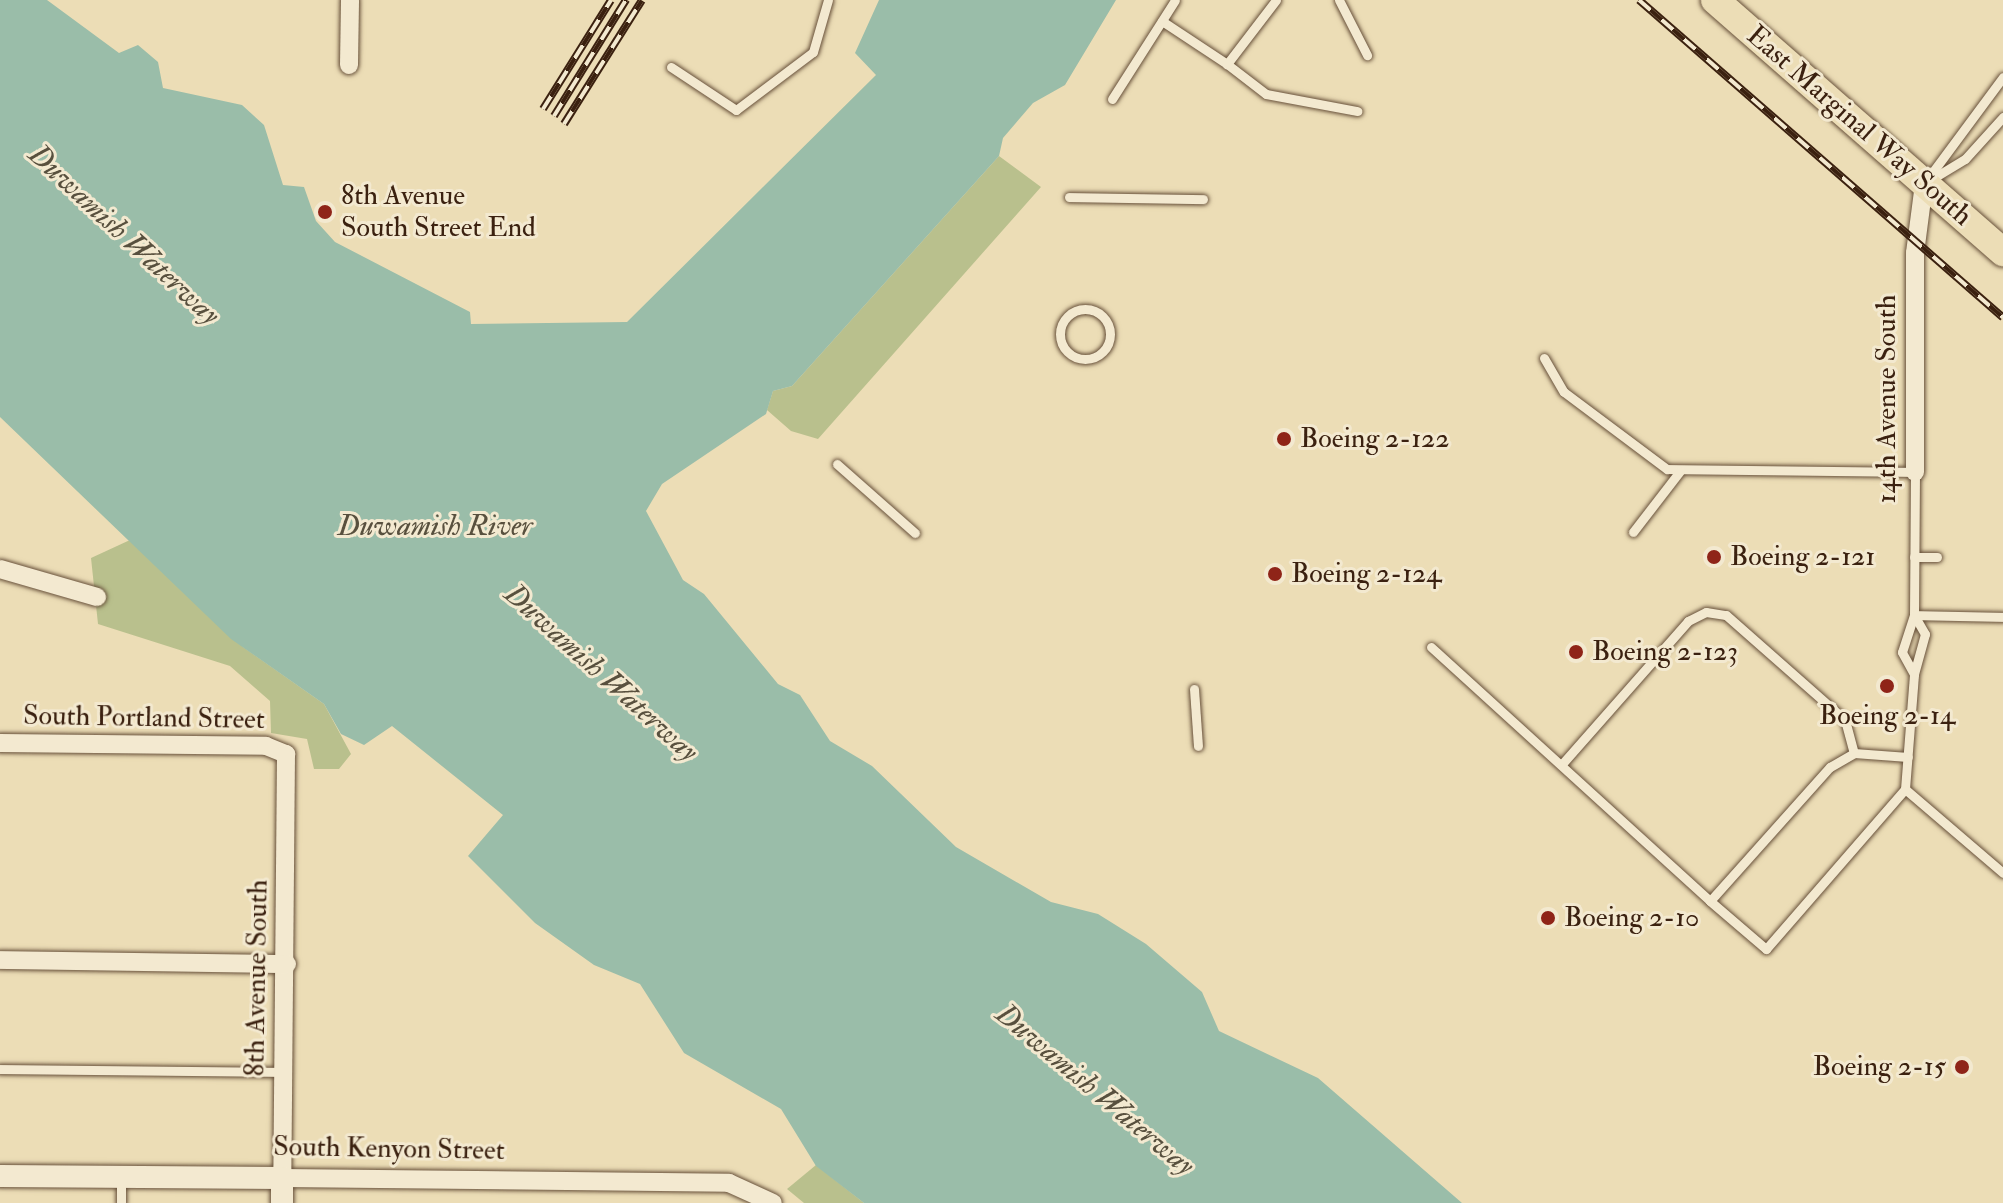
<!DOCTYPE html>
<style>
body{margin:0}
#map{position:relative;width:2003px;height:1203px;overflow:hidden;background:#ecddb6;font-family:"IM FELL Double Pica",serif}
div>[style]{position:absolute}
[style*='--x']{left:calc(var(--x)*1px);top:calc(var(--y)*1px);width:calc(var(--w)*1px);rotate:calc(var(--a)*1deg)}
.green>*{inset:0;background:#b9c08d}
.water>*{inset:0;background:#9abda9}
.roads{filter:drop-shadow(0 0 2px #67503a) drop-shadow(0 0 2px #67503a)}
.service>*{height:9px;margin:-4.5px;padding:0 4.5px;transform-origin:4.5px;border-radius:4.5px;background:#f3e9d0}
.service>.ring{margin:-4.5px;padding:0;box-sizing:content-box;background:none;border:9px solid #f3e9d0;border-radius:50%}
.minor>*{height:18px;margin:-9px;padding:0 9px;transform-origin:9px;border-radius:9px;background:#f3e9d0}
.tertiary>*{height:22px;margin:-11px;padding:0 11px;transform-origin:11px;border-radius:11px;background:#f3e9d0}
.primary>*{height:28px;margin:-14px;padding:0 14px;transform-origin:14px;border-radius:14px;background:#ecddb6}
.rail>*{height:8px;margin-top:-4px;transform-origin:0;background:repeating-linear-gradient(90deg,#f3e9d0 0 15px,#3b2110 0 30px);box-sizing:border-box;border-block:2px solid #3b2110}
.dots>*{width:22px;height:22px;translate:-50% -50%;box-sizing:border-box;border:4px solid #f3e9d0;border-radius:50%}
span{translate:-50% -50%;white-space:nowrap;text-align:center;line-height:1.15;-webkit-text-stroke:6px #f3e9d0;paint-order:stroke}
.street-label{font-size:28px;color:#3b2110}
.poi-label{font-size:28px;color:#3b2110}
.left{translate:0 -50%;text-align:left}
.right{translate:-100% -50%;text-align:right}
.water-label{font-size:30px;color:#58503e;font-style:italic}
</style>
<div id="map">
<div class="green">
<i style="clip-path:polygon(999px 156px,1041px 187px,818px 439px,791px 431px,767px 410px,773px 391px,792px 386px)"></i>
<i style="clip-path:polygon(130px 540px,243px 647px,324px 704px,351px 754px,339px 769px,314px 769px,307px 739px,271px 733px,270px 701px,230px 666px,98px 624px,91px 558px)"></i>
<i style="clip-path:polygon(816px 1165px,864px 1203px,804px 1203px,787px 1189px)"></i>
</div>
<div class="water">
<i style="clip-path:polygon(0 0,47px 0,119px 53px,138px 45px,158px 62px,163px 88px,242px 105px,264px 125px,283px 185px,304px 187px,316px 221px,335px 242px,470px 312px,471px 324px,627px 322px,876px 75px,855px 53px,879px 0,1116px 0,1065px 85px,1033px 103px,1003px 138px,999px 156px,792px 386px,773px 391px,766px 414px,662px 484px,646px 511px,683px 580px,704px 594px,778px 684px,800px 695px,830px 741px,872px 766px,956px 847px,1051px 902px,1098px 914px,1146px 944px,1202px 992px,1219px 1031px,1318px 1078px,1462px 1203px,864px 1203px,816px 1166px,781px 1109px,684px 1053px,640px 984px,594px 965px,535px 923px,468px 856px,503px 815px,392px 726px,364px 745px,341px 734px,324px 704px,231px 639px,0 417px)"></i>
</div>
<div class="roads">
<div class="service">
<i style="--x:1276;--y:0;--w:81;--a:127.4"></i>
<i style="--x:1227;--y:64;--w:49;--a:37.6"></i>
<i style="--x:1266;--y:94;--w:93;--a:10.6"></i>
<i style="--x:1339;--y:0;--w:62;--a:63"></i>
<i style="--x:1162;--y:21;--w:78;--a:33.5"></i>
<i style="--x:671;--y:67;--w:78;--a:33.5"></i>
<i style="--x:736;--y:110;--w:96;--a:-37"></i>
<i style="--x:813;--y:52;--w:54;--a:-73.9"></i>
<i style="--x:1112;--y:99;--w:117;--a:-57.5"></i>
<i style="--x:1926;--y:181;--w:129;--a:-53.5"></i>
<i style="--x:1927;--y:182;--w:44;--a:-31.2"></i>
<i style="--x:1965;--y:159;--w:57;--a:-47.9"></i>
<i style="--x:1069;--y:197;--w:134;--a:0.9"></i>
<i class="ring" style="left:1060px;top:309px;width:41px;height:41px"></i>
<i style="--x:1544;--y:358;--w:39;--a:60"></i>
<i style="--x:1564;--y:392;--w:129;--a:36.8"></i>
<i style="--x:1667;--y:469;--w:248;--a:0.7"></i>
<i style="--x:1915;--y:472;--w:143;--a:90.4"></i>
<i style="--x:837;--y:464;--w:104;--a:41.5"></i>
<i style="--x:1633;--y:532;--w:77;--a:-52.4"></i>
<i style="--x:1914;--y:557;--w:23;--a:0"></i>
<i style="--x:1914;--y:615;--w:22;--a:60"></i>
<i style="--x:1925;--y:634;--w:41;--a:105.4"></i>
<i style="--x:1914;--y:674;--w:25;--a:-119"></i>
<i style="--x:1902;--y:652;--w:39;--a:-72"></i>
<i style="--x:1914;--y:615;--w:89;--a:1.3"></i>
<i style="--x:1431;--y:647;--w:377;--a:42.3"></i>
<i style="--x:1710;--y:901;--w:180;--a:-48.2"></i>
<i style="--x:1830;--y:767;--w:28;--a:-30"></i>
<i style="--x:1854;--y:753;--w:54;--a:4.2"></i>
<i style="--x:1194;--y:689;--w:57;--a:86"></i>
<i style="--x:1562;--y:764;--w:191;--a:-48.6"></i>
<i style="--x:1688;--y:621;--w:20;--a:-27"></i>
<i style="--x:1706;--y:612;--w:20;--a:9"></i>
<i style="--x:1726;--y:615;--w:159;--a:41.4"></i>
<i style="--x:1845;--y:720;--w:34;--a:75"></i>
<i style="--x:1905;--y:789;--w:129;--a:40.6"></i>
<i style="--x:1710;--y:901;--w:74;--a:40.6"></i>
<i style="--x:1766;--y:949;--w:212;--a:-49"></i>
<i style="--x:1905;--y:789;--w:115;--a:-85.5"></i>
<i style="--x:0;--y:1069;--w:285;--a:0.6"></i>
<i style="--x:121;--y:1178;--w:25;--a:90"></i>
</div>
<div class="minor">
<i style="--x:349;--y:65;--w:65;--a:-89.1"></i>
<i style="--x:1915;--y:472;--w:219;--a:-90"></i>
<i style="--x:1915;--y:253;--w:70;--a:-82.6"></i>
<i style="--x:0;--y:569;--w:101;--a:16.1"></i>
<i style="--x:0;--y:743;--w:266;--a:0.6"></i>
<i style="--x:266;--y:746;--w:22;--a:22"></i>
<i style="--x:286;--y:754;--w:424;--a:90.5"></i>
<i style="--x:282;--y:1178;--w:447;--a:0.6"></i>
<i style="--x:729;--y:1183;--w:48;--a:24.4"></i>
<i style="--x:0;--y:960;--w:287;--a:0.8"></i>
</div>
<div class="tertiary">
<i style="--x:0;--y:1176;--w:282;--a:0.4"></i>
<i style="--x:282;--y:1178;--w:25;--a:90"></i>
</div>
<div class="primary">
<i style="--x:1715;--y:0;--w:383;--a:41.2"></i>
</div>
</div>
<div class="rail">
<i style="--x:1639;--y:0;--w:483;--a:41.1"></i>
<i style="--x:543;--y:109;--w:128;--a:-58"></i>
<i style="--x:554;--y:116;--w:137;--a:-58.2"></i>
<i style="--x:564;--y:124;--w:146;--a:-57.8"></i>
</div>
<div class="dots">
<i style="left:325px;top:212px;background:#8f2418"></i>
<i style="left:1284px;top:439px;background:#8f2418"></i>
<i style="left:1714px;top:557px;background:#8f2418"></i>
<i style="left:1275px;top:574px;background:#8f2418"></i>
<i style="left:1576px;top:652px;background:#8f2418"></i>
<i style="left:1887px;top:686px;background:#8f2418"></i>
<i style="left:1548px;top:918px;background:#8f2418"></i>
<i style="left:1962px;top:1067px;background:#8f2418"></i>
</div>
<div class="street-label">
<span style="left:1859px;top:126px;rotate:41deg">East Marginal Way South</span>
<span style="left:1887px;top:399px;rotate:-90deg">14th Avenue South</span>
<span style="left:144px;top:718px;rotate:1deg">South Portland Street</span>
<span style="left:257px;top:978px;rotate:-89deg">8th Avenue South</span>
<span style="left:389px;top:1149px;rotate:1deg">South Kenyon Street</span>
</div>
<div class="poi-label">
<span class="left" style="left:341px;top:212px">8th Avenue<br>South Street End</span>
<span class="left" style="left:1300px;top:439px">Boeing 2-122</span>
<span class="left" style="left:1730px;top:557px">Boeing 2-121</span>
<span class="left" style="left:1291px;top:574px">Boeing 2-124</span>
<span class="left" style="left:1592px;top:652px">Boeing 2-123</span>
<span style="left:1887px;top:716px">Boeing 2-14</span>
<span class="left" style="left:1564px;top:918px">Boeing 2-10</span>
<span class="right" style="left:1946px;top:1067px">Boeing 2-15</span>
</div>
<div class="water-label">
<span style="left:124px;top:235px;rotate:43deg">Duwamish Waterway</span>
<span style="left:435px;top:526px">Duwamish River</span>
<span style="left:601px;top:673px;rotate:42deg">Duwamish Waterway</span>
<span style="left:1095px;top:1090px;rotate:40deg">Duwamish Waterway</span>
</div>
</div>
